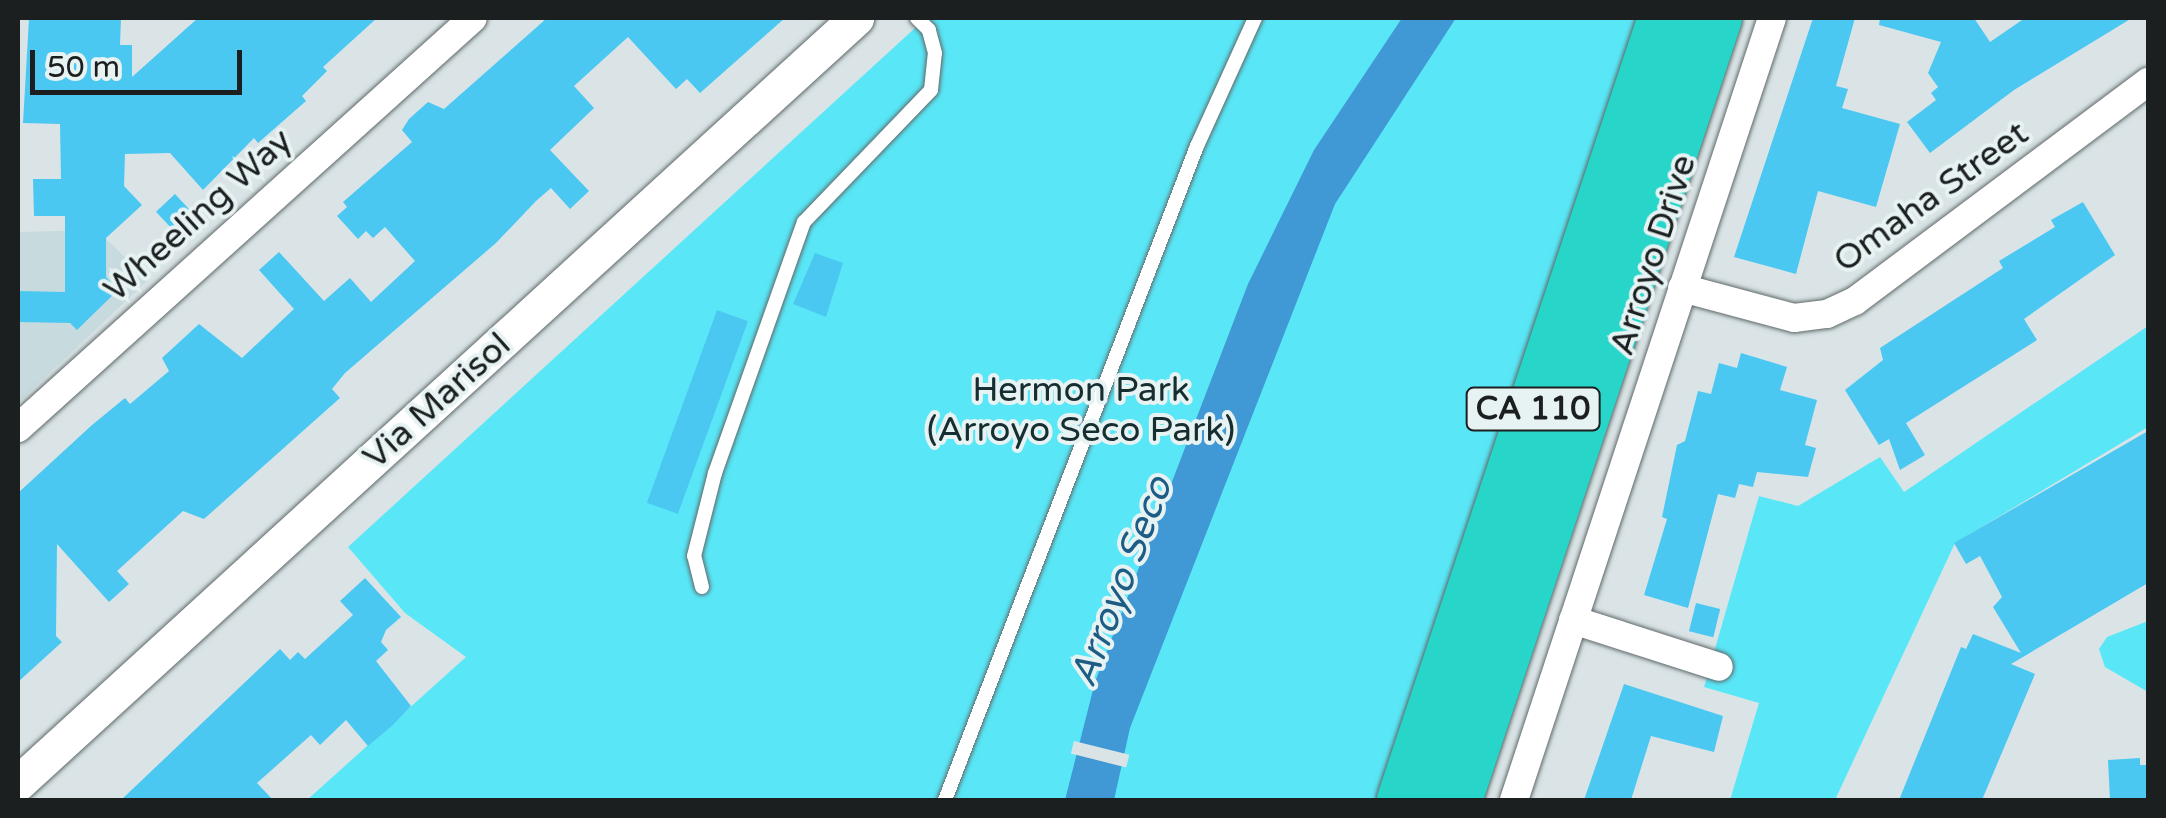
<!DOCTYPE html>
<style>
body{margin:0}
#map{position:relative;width:2166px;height:818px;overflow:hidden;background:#dae4e6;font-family:"Varela Round",sans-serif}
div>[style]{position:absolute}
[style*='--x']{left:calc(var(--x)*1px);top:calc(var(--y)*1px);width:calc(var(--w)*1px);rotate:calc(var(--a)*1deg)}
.built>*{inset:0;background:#c7dbde}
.green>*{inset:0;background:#59e7f7}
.water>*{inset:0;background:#4098d4}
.pier>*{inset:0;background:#dae4e6;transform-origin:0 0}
.building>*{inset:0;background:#4bc8f1;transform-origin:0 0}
.roads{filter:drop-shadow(0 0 2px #5f696a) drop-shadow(0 0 2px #5f696a)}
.service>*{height:14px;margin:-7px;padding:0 7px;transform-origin:7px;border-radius:7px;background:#fff}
.minor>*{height:28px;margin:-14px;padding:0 14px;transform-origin:14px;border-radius:14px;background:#fff}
.tertiary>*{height:35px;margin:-17.5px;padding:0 17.5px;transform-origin:17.5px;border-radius:17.5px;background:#fff}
.motorway>*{height:52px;margin:-26px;padding:0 26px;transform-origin:26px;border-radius:26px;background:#28d5c9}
span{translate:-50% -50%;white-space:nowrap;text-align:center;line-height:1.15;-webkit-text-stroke:8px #e7f2f3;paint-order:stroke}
.shield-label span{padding:2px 8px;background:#e7f2f3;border:2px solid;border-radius:8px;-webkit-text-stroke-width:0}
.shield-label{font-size:32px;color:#1b1f1f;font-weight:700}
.street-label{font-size:35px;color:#1b1f1f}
.park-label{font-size:35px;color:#162e31}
.water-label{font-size:38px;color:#1d5c85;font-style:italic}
.frame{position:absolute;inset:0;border:20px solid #1b1f1f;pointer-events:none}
.scale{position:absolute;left:30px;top:50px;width:212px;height:45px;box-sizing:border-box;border:5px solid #1b1f1f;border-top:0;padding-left:12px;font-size:30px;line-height:35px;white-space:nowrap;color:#1b1f1f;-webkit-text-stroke:8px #e7f2f3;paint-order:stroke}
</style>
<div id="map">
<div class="built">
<i style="clip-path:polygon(97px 230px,148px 280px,18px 403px,18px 232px)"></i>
</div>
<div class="green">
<i style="clip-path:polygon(926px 18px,1643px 18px,1378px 800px,307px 800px,466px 657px,405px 613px,348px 547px)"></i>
<i style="clip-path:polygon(2148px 326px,2148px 427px,1955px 543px,1835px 800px,1730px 800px,1759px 703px,1704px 687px,1759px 496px,1798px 506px,1880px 457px,1904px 492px)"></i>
<i style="clip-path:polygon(2148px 621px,2148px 692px,2105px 667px,2099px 649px,2107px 637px)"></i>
</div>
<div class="water">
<i style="clip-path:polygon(1402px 18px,1456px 18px,1335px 204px,1130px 728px,1114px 800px,1065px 800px,1095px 682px,1248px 284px,1314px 150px)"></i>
</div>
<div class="pier">
<i style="left:1074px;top:741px;width:57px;height:13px;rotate:14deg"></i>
</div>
<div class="building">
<i style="clip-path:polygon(29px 18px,121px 18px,120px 45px,132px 45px,132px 77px,198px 18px,377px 18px,323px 67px,327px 71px,302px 96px,306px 101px,258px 143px,254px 138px,203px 190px,170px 153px,125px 154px,124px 186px,142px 205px,106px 238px,106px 277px,118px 290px,77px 330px,70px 323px,18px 322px,18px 291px,65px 292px,65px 216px,34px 216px,33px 179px,61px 179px,60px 124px,23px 123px)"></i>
<i style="clip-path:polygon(547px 18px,785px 18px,700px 93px,687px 79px,676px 89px,628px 37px,574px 86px,594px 108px,550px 150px,589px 191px,570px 209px,551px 188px,536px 201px,496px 243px,345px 373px,332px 389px,340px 398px,204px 519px,183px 511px,117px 571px,129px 584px,109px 602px,57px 544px,56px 636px,62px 642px,18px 682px,18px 493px,92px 425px,125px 398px,130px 404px,169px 371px,162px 358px,199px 324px,242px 358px,294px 309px,259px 270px,279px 252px,324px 301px,350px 278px,371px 302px,415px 261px,385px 227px,373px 238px,366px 231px,358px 239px,337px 216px,347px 207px,343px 202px,412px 142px,402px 130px,409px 119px,428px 102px,444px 109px)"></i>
<i style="clip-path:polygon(1813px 18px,1855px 18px,1836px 86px,1848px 89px,1842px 108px,1900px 124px,1876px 207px,1818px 191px,1796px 274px,1734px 257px)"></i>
<i style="clip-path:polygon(1880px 18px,1974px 18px,1990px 42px,2025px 18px,2132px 18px,2014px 90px,1930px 153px,1907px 122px,1936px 100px,1931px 93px,1938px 87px,1928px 73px,1941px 42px,1879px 25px)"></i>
<i style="left:175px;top:194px;width:26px;height:26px;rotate:47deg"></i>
<i style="clip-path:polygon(2083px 202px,2115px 255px,2024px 319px,2037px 340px,1906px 423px,1925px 455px,1900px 470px,1889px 439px,1879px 445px,1845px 390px,1883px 360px,1880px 348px,2003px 268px,1999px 261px,2055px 227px,2051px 220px)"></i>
<i style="clip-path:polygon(815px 253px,843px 263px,826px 317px,793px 304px)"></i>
<i style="left:717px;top:310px;width:33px;height:205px;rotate:20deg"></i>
<i style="clip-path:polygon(1741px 353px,1787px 367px,1780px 390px,1817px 400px,1805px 445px,1816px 448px,1808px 477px,1757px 472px,1753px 487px,1739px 484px,1735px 498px,1718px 494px,1688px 608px,1644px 595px,1667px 519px,1662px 517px,1677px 445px,1685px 441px,1698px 391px,1711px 394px,1719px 363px,1737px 368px)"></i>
<i style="clip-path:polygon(2148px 431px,2148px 583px,2011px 664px,2035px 674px,1982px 800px,1899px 800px,1961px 647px,1966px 649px,1973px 634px,2021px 653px,1993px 607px,2002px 597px,1980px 556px,1966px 564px,1954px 543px)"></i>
<i style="clip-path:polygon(365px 578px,401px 617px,386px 630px,381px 642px,388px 650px,376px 661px,411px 706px,393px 725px,368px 746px,346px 720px,320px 745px,311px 735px,257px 783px,273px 800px,121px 800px,280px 649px,290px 660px,298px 652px,305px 659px,353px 615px,340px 601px)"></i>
<i style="left:1696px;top:603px;width:25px;height:29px;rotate:14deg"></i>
<i style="clip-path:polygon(1624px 684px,1723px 716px,1714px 752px,1651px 736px,1631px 800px,1584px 800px)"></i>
<i style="clip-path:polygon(2140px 758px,2140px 765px,2148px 765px,2148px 800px,2110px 800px,2108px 760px)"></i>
</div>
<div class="roads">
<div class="service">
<i style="--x:702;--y:587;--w:32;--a:-104"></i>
<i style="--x:694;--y:556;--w:86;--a:-75.8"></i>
<i style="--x:715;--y:473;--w:266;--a:-70.5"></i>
<i style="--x:804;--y:222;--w:183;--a:-46.1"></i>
<i style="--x:931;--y:90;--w:37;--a:-84"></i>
<i style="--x:935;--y:53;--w:24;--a:-105"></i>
<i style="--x:929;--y:30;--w:17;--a:-135"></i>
<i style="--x:945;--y:800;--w:701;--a:-68.93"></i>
<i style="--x:1197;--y:146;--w:141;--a:-65.6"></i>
</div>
<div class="minor">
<i style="--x:1682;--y:288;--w:116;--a:15"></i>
<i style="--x:1794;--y:318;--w:33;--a:-7"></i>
<i style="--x:1827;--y:314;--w:31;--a:-25"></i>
<i style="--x:1855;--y:301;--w:366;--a:-36.8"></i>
<i style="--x:18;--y:428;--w:612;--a:-42.02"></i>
<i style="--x:1573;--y:620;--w:153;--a:17.8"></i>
<i style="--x:1514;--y:800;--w:823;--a:-71.74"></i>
</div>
<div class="tertiary">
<i style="--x:18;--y:783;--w:1135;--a:-42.39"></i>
</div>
<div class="motorway">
<i style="--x:1403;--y:800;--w:824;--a:-71.54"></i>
<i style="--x:1456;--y:800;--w:824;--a:-71.61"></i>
</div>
</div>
<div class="shield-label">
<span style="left:1533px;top:409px">CA 110</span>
</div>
<div class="street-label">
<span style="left:1931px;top:197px;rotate:-36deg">Omaha Street</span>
<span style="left:198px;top:215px;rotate:-42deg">Wheeling Way</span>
<span style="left:1653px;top:255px;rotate:-72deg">Arroyo Drive</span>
<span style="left:437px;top:401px;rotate:-42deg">Via Marisol</span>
</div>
<div class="park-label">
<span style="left:1081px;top:410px">Hermon Park<br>(Arroyo Seco Park)</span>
</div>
<div class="water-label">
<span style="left:1122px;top:582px;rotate:-69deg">Arroyo Seco</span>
</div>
<div class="frame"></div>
<div class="scale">50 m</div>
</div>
